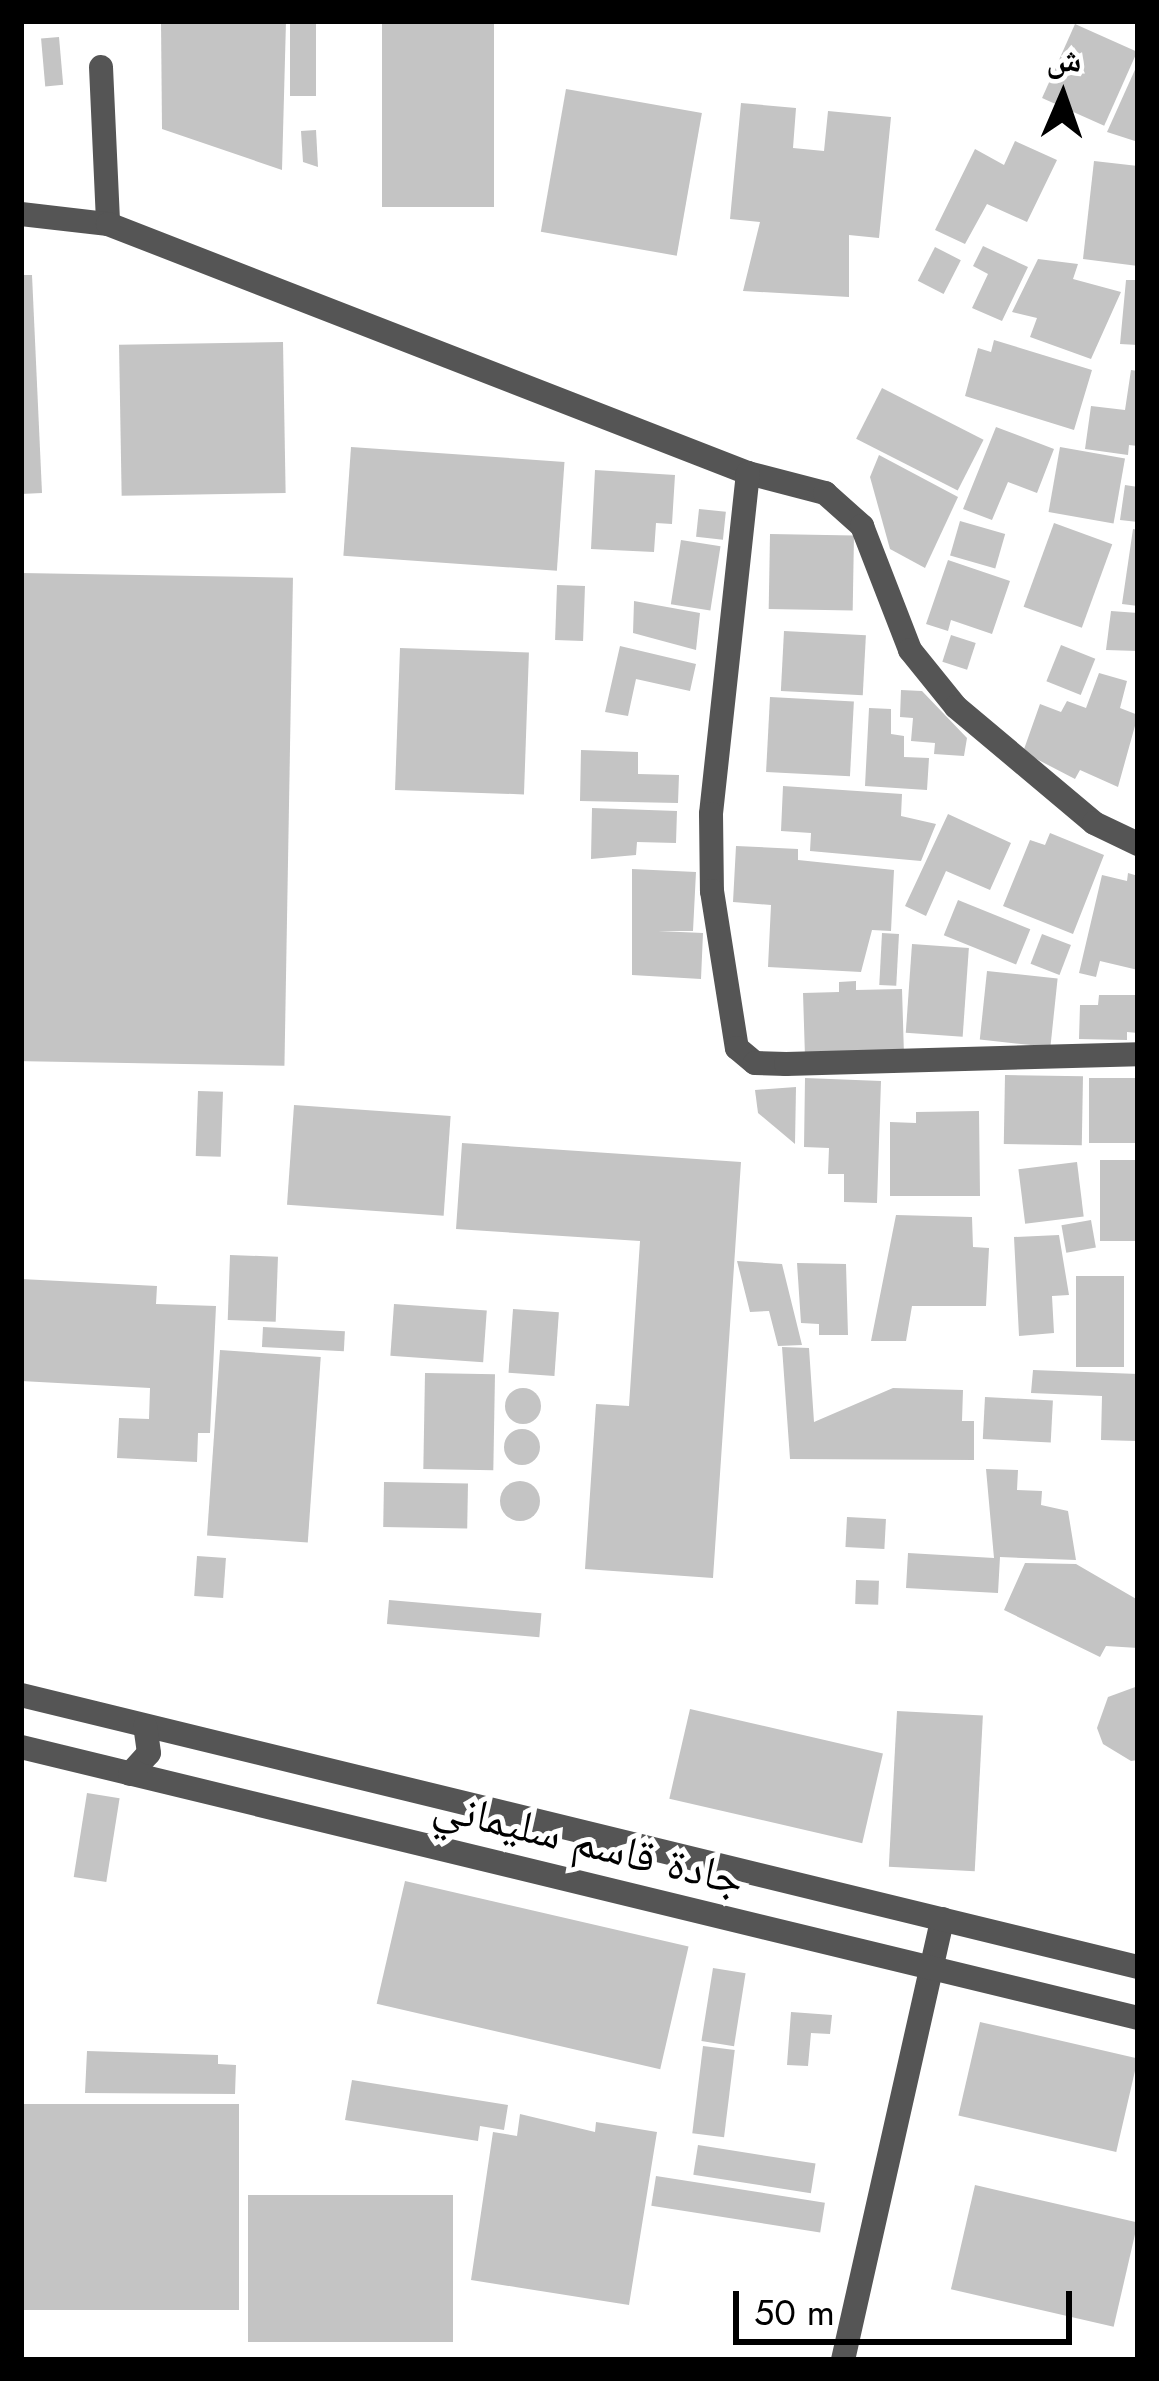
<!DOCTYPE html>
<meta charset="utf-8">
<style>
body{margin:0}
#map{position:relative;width:1159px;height:2381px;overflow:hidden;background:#fff;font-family:Jost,"Noto Naskh Arabic",sans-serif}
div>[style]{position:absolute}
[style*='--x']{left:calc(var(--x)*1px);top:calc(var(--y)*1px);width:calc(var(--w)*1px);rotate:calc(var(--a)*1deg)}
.building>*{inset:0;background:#c4c4c4;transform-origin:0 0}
.round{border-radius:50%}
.minor>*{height:24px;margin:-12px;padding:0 12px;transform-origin:12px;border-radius:12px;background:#555}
.tertiary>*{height:24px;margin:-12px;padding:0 12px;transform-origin:12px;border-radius:12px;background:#555}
span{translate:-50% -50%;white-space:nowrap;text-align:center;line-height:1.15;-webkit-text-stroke:10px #fff;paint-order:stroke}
.street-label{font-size:45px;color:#000}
.frame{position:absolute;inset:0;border:24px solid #000;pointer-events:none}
.north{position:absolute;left:1003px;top:36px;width:120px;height:120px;-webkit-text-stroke:9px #fff;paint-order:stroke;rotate:2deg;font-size:33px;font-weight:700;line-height:48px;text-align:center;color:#000}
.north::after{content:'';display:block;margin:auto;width:42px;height:54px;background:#000;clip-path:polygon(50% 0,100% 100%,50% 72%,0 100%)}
.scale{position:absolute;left:733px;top:2291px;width:339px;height:54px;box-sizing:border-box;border:6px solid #000;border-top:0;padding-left:15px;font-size:36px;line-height:42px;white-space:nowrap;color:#000;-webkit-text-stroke:9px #fff;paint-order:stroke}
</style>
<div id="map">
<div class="building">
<i style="clip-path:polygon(161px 21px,286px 21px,282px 170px,162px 129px)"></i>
<i style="left:290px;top:21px;width:26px;height:75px"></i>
<i style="left:382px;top:21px;width:112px;height:186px"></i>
<i style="left:1075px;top:24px;width:68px;height:81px;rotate:24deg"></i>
<i style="left:59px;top:37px;width:48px;height:18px;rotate:85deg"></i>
<i style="clip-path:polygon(1138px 63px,1138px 142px,1107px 132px)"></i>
<i style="left:566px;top:89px;width:138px;height:145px;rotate:10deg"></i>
<i style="clip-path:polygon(741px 103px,796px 108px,793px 148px,824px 151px,828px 111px,891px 117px,879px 238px,849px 235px,849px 297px,743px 291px,760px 222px,730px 219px)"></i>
<i style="clip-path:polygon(316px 130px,318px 167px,303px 162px,301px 131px)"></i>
<i style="clip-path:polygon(1015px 141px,1057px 160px,1027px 222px,987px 204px,965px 244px,935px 230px,975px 149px,1004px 165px)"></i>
<i style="clip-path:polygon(1094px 161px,1138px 166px,1138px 266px,1083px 259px)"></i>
<i style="clip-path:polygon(983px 246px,1028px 267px,1002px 321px,972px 308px,988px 274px,973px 266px)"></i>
<i style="left:935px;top:247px;width:29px;height:38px;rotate:27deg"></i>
<i style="clip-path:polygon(1038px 259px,1078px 264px,1073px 279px,1121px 292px,1091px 359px,1030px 337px,1037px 318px,1012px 312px)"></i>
<i style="clip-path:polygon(21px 275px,32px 275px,42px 493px,21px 494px)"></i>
<i style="clip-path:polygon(1126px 280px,1138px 280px,1138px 345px,1120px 344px)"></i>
<i style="clip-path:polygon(994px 340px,1092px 370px,1074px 430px,965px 396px,978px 348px,991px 352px)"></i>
<i style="left:283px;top:342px;width:151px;height:164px;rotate:89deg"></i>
<i style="clip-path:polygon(1131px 370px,1138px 371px,1138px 446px,1129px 445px,1128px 455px,1085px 449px,1091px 406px,1125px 410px)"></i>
<i style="left:882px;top:388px;width:114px;height:57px;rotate:27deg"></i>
<i style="clip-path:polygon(996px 427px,1054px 449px,1037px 493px,1008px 482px,992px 520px,963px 509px)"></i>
<i style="left:351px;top:447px;width:214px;height:109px;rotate:4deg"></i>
<i style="left:1060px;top:447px;width:66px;height:66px;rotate:10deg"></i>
<i style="clip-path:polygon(879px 455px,958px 497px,925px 568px,890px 549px,870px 477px)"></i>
<i style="clip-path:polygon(595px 470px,675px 475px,672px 524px,656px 523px,654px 552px,591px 549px)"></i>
<i style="clip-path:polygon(1125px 485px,1138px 487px,1138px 522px,1120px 520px)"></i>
<i style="left:699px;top:509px;width:27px;height:28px;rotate:6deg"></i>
<i style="left:960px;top:521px;width:47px;height:36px;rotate:16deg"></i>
<i style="left:1054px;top:523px;width:62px;height:89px;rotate:20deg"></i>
<i style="clip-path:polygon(1133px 529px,1138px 530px,1138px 606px,1122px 604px)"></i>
<i style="left:770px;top:534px;width:84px;height:75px;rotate:1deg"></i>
<i style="left:681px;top:540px;width:40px;height:65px;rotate:9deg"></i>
<i style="clip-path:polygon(948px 560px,1010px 581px,992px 634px,951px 620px,948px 631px,926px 624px)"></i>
<i style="left:21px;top:573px;width:272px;height:488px;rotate:1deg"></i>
<i style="left:557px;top:585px;width:28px;height:55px;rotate:2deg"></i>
<i style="clip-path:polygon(634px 601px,700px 613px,696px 650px,633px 633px)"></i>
<i style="clip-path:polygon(1111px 611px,1138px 613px,1138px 651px,1106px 650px)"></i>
<i style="left:784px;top:631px;width:82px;height:60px;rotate:3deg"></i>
<i style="left:951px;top:635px;width:26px;height:28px;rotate:18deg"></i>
<i style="left:1061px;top:645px;width:37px;height:39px;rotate:22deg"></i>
<i style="clip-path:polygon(620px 646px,696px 664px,690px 691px,636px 679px,628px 716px,605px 712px)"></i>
<i style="left:400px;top:648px;width:129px;height:142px;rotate:2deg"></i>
<i style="clip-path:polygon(1099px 673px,1127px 681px,1120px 708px,1138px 715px,1118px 787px,1080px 770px,1075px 779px,1023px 752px,1040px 704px,1061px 712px,1067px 701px,1086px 708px)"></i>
<i style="clip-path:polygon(901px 690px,922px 691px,967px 738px,964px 756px,934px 754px,935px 743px,911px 741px,913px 718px,900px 717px)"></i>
<i style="left:770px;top:697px;width:84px;height:75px;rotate:3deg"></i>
<i style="clip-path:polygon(869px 708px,891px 709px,891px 734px,904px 736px,904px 757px,929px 758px,927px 790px,865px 786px)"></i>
<i style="clip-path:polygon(581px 750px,638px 752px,638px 774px,679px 775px,678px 803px,580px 801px)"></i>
<i style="clip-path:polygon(783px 786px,902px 794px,901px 816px,936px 824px,921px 861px,810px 851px,811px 833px,781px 831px)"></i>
<i style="clip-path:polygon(592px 808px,677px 811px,676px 843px,637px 842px,636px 855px,591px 859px)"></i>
<i style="clip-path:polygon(948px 814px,1011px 843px,990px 890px,946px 871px,926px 916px,905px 906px)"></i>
<i style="clip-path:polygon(1050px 833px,1104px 855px,1073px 934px,1003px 906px,1030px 840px,1045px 845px)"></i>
<i style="clip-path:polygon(736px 846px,798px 849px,798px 860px,894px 870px,891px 931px,872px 930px,861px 972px,768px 967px,771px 905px,733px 902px)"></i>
<i style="clip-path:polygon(632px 869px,696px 872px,693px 931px,658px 931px,703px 933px,701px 979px,632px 975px)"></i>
<i style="clip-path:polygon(1128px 873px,1138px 876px,1138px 970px,1100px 961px,1096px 977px,1079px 973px,1102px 875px,1127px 881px)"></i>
<i style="left:958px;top:900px;width:78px;height:38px;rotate:22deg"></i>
<i style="left:882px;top:933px;width:17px;height:52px;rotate:3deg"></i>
<i style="left:1042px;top:934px;width:31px;height:32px;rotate:21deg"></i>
<i style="left:912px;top:944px;width:57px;height:89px;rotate:4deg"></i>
<i style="left:987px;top:971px;width:71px;height:69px;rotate:6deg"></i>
<i style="clip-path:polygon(856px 981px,856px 990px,902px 989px,904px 1055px,805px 1057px,803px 993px,839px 992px,839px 982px)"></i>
<i style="clip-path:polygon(1099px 995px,1138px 995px,1138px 1033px,1127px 1032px,1127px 1040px,1079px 1039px,1080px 1005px,1098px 1005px)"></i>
<i style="left:1005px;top:1075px;width:78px;height:69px;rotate:1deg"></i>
<i style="clip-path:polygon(805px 1078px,881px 1081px,877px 1203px,844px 1202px,844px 1174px,828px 1174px,829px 1148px,804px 1147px)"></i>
<i style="left:1089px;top:1078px;width:49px;height:65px"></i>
<i style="clip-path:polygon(796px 1087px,795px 1144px,758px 1113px,755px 1090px)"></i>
<i style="left:198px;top:1091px;width:25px;height:65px;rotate:2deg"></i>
<i style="left:294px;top:1105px;width:157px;height:100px;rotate:4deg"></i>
<i style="clip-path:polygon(979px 1111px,980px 1196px,890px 1196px,890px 1122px,916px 1123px,916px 1112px)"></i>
<i style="clip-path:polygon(462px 1143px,741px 1162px,713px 1578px,585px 1569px,596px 1404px,629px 1406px,640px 1241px,456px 1229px)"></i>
<i style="left:1138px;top:1160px;width:81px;height:38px;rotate:90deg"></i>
<i style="left:1077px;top:1162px;width:55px;height:59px;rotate:83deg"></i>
<i style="clip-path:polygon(896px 1215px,972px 1217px,973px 1247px,989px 1248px,986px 1306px,912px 1306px,906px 1341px,871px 1341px)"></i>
<i style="left:1091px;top:1220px;width:28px;height:30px;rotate:80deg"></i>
<i style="clip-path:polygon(1059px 1235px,1069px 1295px,1052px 1296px,1054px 1333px,1019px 1336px,1014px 1237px)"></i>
<i style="left:230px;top:1255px;width:48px;height:65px;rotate:2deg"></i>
<i style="clip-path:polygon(737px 1261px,782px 1264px,802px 1345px,778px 1346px,769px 1311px,750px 1312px)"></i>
<i style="clip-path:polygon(797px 1263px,846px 1264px,848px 1335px,819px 1335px,819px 1324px,801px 1323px)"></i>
<i style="left:1076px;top:1276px;width:48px;height:91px"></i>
<i style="clip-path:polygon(21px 1279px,157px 1286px,156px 1304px,216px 1306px,210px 1433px,198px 1433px,197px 1462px,117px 1458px,119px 1418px,149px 1419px,150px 1388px,21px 1381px)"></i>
<i style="left:394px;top:1304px;width:93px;height:52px;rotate:4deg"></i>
<i style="left:513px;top:1309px;width:46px;height:64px;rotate:4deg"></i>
<i style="left:263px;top:1327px;width:82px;height:20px;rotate:3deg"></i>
<i style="clip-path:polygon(782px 1347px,809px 1348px,814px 1422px,893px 1388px,963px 1390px,962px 1421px,974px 1421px,974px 1460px,790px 1459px)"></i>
<i style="left:220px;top:1350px;width:101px;height:186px;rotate:4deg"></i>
<i style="clip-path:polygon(1033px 1370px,1138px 1374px,1136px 1441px,1101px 1440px,1102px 1396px,1031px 1393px)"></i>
<i style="left:425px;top:1373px;width:70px;height:96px;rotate:1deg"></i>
<i class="round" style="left:505px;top:1388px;width:36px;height:36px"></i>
<i style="left:985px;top:1397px;width:68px;height:42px;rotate:3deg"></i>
<i class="round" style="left:504px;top:1429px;width:36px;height:36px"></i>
<i style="clip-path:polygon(986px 1469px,1018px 1470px,1017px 1490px,1042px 1491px,1041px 1505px,1068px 1511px,1076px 1560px,1000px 1557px,998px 1593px,906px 1588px,908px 1553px,994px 1558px)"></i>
<i class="round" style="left:500px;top:1481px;width:40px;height:40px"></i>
<i style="left:384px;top:1482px;width:84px;height:45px;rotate:1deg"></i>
<i style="left:847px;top:1517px;width:39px;height:30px;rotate:3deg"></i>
<i style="left:197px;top:1556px;width:29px;height:40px;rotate:4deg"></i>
<i style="clip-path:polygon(1025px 1563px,1076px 1564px,1138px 1600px,1138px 1648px,1106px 1646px,1100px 1657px,1004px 1610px)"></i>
<i style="left:856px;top:1580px;width:23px;height:24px;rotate:2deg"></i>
<i style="left:389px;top:1600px;width:153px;height:24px;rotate:5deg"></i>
<i style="clip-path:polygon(1138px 1686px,1138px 1760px,1131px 1761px,1103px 1744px,1097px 1728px,1108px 1697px)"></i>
<i style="left:690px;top:1709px;width:198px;height:92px;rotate:13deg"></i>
<i style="left:897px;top:1711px;width:86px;height:156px;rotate:3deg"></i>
<i style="left:87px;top:1793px;width:33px;height:85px;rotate:9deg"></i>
<i style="left:405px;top:1881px;width:291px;height:126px;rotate:13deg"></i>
<i style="left:713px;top:1968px;width:33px;height:74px;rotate:9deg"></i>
<i style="clip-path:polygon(791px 2012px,832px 2015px,830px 2034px,811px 2033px,808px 2066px,787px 2065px)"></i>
<i style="left:980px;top:2022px;width:162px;height:96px;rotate:13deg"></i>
<i style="left:703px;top:2046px;width:32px;height:88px;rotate:7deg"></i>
<i style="clip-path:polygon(87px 2051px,218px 2055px,218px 2064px,236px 2065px,235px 2094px,85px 2093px)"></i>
<i style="clip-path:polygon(352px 2080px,508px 2105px,504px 2130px,480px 2126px,478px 2141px,345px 2120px)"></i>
<i style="left:21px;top:2104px;width:218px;height:206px"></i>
<i style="clip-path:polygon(520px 2114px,595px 2132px,596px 2122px,657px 2132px,629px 2305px,471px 2280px,493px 2132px,517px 2136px)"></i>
<i style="left:698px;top:2145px;width:119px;height:30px;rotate:9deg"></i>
<i style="left:656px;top:2176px;width:171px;height:30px;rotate:9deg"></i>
<i style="left:975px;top:2185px;width:167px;height:107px;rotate:13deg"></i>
<i style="left:248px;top:2195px;width:205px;height:147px"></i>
</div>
<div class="minor">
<i style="--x:101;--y:67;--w:157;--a:87.4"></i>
<i style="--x:21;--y:214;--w:88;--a:6.6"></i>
<i style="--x:108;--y:224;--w:687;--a:21.26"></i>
<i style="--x:748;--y:473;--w:80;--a:14.6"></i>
<i style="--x:825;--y:493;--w:50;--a:41.7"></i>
<i style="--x:862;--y:526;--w:133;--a:68.8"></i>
<i style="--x:910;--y:650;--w:73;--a:51.1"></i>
<i style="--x:956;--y:707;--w:180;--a:40"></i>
<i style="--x:1094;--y:823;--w:49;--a:25.5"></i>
<i style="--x:748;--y:473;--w:343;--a:96.2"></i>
<i style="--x:711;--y:814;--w:77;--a:89.3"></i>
<i style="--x:712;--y:891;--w:159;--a:81"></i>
<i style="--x:737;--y:1048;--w:23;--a:40"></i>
<i style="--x:755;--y:1063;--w:31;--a:2"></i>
<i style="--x:786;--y:1064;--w:352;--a:-1.6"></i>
<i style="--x:843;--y:2360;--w:452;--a:-77.3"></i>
</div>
<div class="tertiary">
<i style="--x:21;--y:1695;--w:1150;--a:13.69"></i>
<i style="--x:21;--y:1747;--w:1149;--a:13.64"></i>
<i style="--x:130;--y:1774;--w:28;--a:-48"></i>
<i style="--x:149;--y:1753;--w:27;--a:-98"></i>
</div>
<div class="street-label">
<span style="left:589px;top:1842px;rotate:14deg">جادة قاسم سليماني</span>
</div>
<div class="frame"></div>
<div class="north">ش</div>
<div class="scale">50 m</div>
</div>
